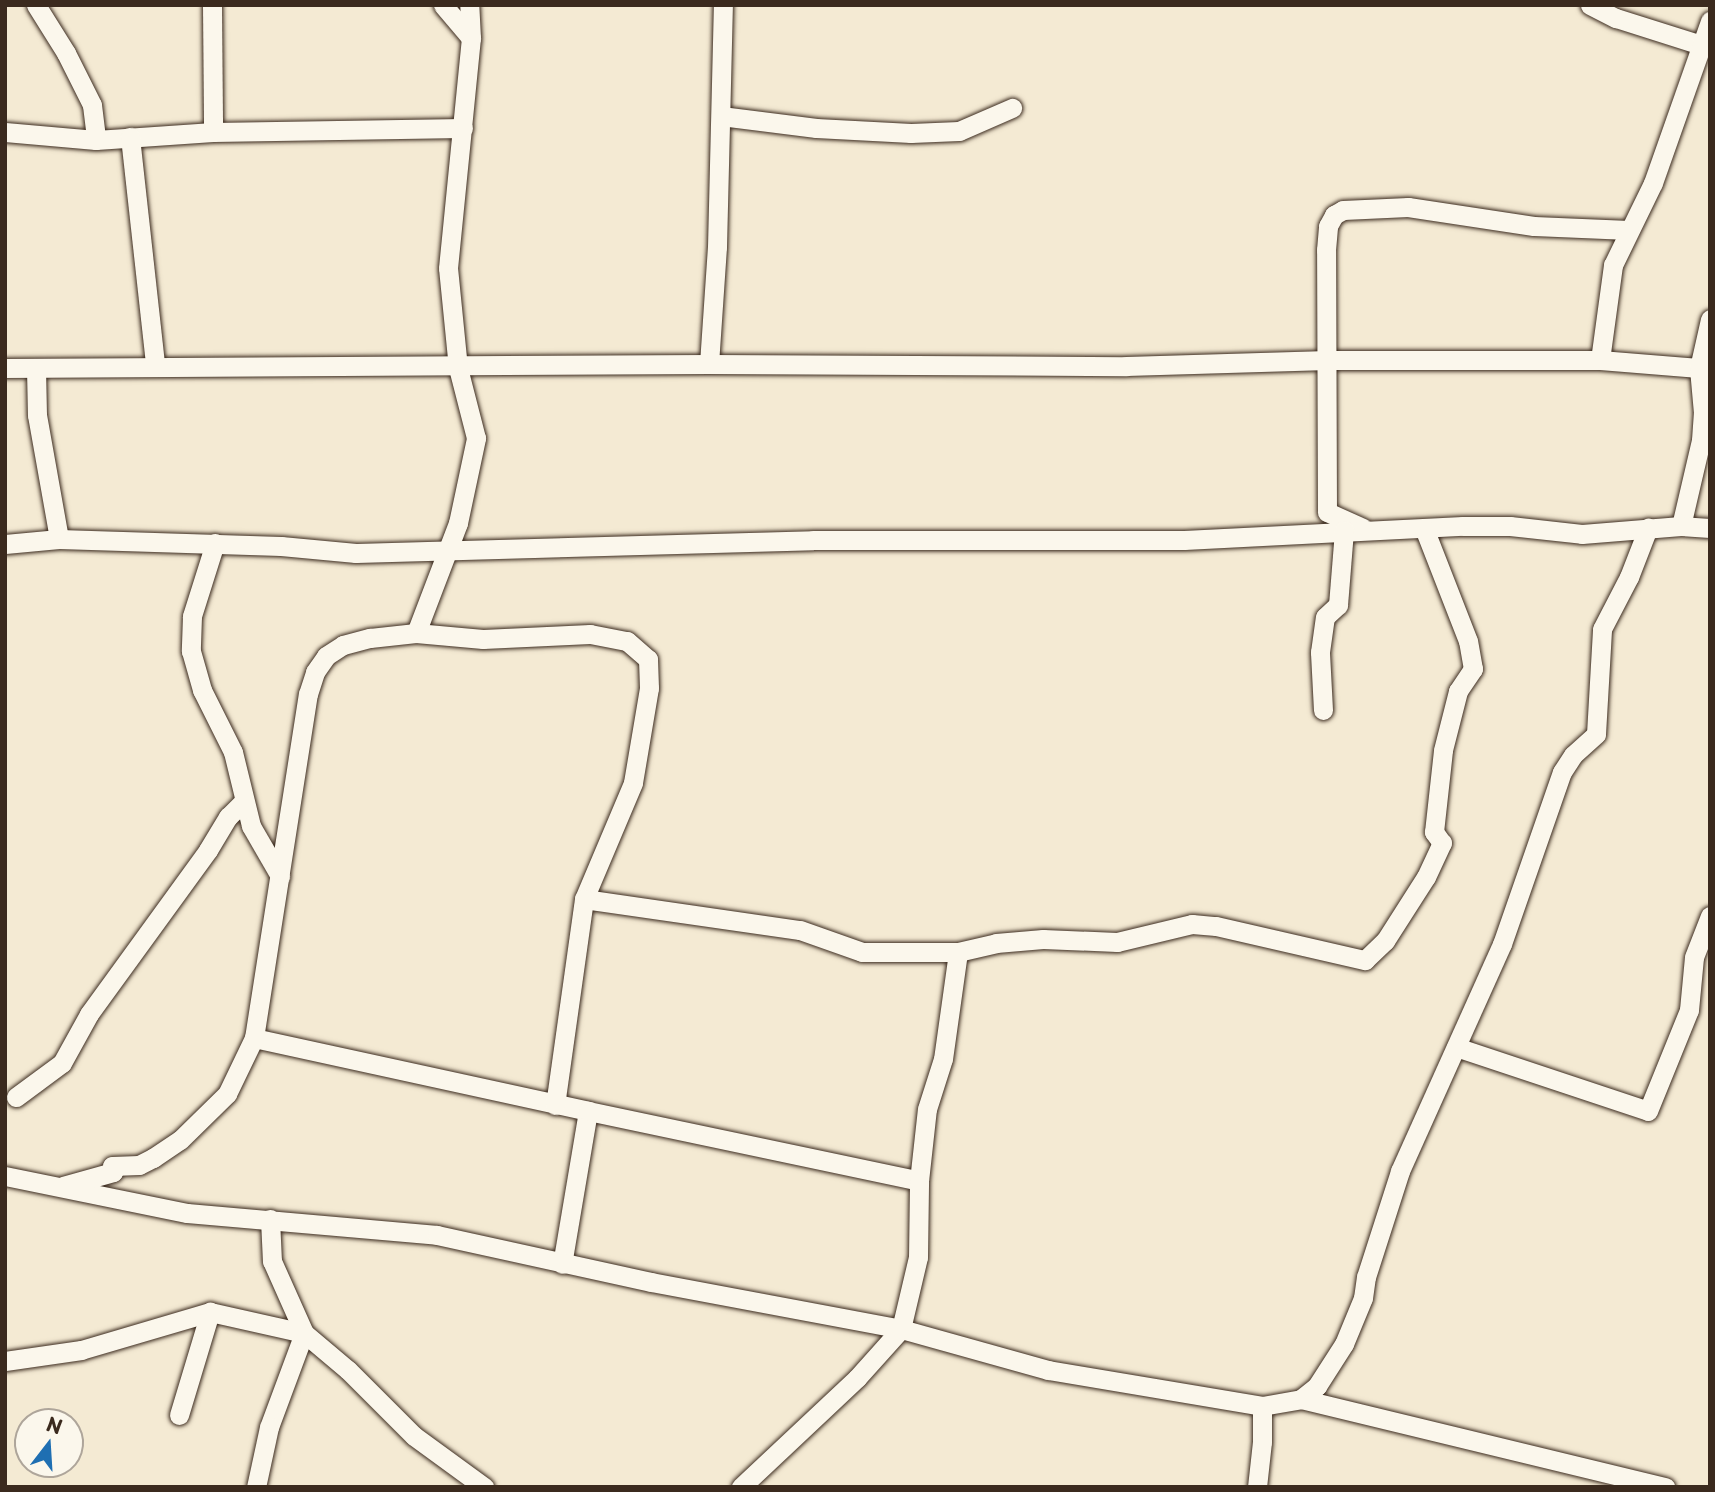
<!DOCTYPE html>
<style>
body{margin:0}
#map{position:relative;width:1715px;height:1492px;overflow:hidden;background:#f4ead3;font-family:"Playpen Sans",sans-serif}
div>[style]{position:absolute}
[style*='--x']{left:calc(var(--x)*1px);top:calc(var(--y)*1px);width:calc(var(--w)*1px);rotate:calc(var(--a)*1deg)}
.roads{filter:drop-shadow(0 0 2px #3b2a1e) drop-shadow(0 0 2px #3b2a1e)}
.street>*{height:19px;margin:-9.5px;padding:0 9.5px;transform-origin:9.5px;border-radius:9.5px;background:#fbf7ec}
span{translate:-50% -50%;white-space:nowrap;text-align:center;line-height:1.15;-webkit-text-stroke:5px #fbf7ec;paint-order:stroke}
.frame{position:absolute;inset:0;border:7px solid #3b2a1e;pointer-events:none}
.north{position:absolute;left:14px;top:1408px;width:70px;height:70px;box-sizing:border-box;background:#fbf7ec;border:2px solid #aea59a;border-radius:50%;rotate:17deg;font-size:19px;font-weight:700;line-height:28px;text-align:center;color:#3b2a1e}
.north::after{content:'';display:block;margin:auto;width:24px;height:32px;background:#1f6fb2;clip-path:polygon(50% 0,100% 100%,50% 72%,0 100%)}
</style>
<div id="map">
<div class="roads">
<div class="street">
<i style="--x:36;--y:5;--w:57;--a:58"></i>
<i style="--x:66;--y:53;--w:58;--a:63.4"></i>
<i style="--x:92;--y:105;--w:35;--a:83"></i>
<i style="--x:212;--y:5;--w:127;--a:89.5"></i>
<i style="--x:443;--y:5;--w:43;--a:49.7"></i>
<i style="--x:1590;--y:5;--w:29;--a:27"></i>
<i style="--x:1616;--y:18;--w:89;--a:17.6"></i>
<i style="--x:721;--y:116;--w:96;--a:7.2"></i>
<i style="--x:816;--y:128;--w:95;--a:3"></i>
<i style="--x:911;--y:133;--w:48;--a:-2.4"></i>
<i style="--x:959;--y:131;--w:58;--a:-23.5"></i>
<i style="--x:5;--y:132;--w:91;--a:5"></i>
<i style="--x:96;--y:140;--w:117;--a:-3.9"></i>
<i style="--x:213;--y:132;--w:250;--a:-0.9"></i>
<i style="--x:130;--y:137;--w:229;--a:83.7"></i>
<i style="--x:1600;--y:360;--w:96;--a:-82.2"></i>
<i style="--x:1613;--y:265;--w:91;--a:-64"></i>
<i style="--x:1653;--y:183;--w:172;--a:-70.6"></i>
<i style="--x:709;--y:364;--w:117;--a:-86.1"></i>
<i style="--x:717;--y:247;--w:242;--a:-88.6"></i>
<i style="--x:5;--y:368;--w:704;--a:-0.33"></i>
<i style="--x:709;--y:364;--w:417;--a:0.3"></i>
<i style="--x:1126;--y:366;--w:202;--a:-1.7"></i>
<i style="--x:1328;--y:360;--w:272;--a:0"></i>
<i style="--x:1600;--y:360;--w:99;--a:4.6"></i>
<i style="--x:36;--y:368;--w:47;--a:88.8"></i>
<i style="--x:37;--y:415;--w:126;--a:79.9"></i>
<i style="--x:1681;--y:526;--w:88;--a:-76.9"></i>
<i style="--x:1701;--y:440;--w:27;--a:-86"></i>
<i style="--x:1703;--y:413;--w:45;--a:-95.1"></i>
<i style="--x:1699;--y:368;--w:50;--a:-77.3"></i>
<i style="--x:1363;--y:528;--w:39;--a:-156"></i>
<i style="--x:1327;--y:512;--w:262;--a:-90.2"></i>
<i style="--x:1326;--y:250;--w:24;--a:-85"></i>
<i style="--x:1328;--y:226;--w:13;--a:-61"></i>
<i style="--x:1334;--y:215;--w:10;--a:-29"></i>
<i style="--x:1343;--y:210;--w:65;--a:-2.6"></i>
<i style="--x:1408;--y:207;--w:127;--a:8.6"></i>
<i style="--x:1534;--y:226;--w:95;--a:2.4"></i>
<i style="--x:215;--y:543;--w:77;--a:107.5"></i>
<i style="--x:192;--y:616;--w:35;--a:92"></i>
<i style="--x:191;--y:651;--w:41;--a:74.2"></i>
<i style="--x:202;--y:690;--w:69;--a:63.4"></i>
<i style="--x:233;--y:752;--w:76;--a:76.3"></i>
<i style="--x:251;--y:826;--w:58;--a:59.9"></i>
<i style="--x:5;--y:544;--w:54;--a:-5.3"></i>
<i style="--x:59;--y:539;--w:222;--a:1.8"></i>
<i style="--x:281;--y:546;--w:75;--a:5.3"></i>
<i style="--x:356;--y:553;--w:457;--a:-1.6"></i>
<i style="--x:813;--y:540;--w:371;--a:0"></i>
<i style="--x:1184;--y:540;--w:279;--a:-2.9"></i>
<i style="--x:1463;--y:526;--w:47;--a:0"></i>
<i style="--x:1510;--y:526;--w:72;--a:6.3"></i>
<i style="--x:1582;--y:534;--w:99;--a:-4.6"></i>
<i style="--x:1681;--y:526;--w:29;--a:4"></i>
<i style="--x:416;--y:633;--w:118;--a:-69.1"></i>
<i style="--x:458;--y:523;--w:87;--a:-78"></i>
<i style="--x:476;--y:438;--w:72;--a:-104.4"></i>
<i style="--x:458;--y:368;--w:100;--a:-95.7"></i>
<i style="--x:448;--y:268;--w:231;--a:-84.3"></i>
<i style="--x:471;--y:38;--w:33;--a:-93"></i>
<i style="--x:1323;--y:710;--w:58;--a:-93"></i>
<i style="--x:1320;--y:652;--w:35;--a:-82"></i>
<i style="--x:1325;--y:617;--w:18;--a:-43"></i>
<i style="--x:1338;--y:605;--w:75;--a:-85.4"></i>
<i style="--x:584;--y:899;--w:218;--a:8.2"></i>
<i style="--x:800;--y:930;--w:66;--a:19.5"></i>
<i style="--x:862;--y:952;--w:96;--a:0"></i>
<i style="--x:958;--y:952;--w:39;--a:-13"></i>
<i style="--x:996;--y:943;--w:47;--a:-4.9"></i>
<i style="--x:1043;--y:939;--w:74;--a:2.3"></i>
<i style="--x:1117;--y:942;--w:77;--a:-13.5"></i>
<i style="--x:1192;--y:924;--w:24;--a:5"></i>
<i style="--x:1216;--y:926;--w:153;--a:12.9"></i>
<i style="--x:1365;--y:960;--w:28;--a:-44"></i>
<i style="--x:1385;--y:941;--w:76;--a:-57.4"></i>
<i style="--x:1426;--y:877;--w:38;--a:-65"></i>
<i style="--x:1442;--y:843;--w:14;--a:-126"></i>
<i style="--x:1434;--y:832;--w:82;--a:-83.7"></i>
<i style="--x:1443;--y:750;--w:61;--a:-75.7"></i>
<i style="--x:1458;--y:691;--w:27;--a:-56"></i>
<i style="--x:1473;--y:669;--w:28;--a:-100"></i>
<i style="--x:1468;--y:641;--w:121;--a:-111.3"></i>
<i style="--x:254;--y:1038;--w:342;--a:12.3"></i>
<i style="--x:588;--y:1111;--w:155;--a:99.6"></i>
<i style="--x:1456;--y:1047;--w:202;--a:18.4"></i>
<i style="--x:1648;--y:1111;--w:109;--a:-67.9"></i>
<i style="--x:1689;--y:1010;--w:53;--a:-84.6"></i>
<i style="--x:1694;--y:957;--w:44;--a:-68.7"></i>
<i style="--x:16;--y:1097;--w:57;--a:-36.5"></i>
<i style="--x:62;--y:1063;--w:56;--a:-61.1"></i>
<i style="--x:89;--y:1014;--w:203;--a:-54"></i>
<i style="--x:208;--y:850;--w:39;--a:-59"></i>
<i style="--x:228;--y:817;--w:23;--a:-45"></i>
<i style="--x:588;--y:1111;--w:338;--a:11.9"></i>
<i style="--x:5;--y:1176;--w:186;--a:11.5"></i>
<i style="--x:187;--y:1213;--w:251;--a:5"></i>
<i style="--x:437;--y:1235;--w:219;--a:12.4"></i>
<i style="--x:651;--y:1282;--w:254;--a:10.6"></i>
<i style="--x:901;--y:1329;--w:153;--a:15.6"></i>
<i style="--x:1048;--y:1370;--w:217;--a:9.5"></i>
<i style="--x:1262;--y:1406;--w:40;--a:-10"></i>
<i style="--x:1301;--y:1399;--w:21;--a:-39"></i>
<i style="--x:1317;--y:1386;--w:50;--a:-57.3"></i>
<i style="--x:1344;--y:1344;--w:50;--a:-67.6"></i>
<i style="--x:1363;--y:1298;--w:21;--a:-82"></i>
<i style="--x:1366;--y:1277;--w:111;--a:-72.2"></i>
<i style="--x:1400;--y:1171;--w:249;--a:-65.8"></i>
<i style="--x:1502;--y:944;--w:182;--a:-70.8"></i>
<i style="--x:1562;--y:772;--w:20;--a:-57"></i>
<i style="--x:1573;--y:755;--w:31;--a:-42"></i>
<i style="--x:1596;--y:734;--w:105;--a:-86.7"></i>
<i style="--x:1602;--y:629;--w:59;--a:-62.6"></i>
<i style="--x:1629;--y:577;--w:53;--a:-68.8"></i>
<i style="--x:63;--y:1186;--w:52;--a:-15.6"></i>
<i style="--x:113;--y:1172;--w:6;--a:-99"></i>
<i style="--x:112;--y:1166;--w:27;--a:-2"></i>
<i style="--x:139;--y:1165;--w:16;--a:-27"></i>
<i style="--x:153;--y:1158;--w:32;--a:-34"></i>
<i style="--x:180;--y:1140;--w:66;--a:-44.4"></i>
<i style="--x:227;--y:1094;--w:62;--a:-64.3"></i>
<i style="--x:254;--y:1038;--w:348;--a:-81.1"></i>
<i style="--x:308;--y:694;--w:23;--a:-72"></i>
<i style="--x:315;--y:672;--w:19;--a:-55"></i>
<i style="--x:326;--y:656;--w:20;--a:-33"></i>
<i style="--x:343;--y:645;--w:28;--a:-15"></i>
<i style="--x:370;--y:638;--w:46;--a:-6.2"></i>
<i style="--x:416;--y:633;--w:67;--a:5.1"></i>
<i style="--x:483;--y:639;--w:107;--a:-2.7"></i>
<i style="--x:590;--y:634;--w:38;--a:11"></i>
<i style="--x:627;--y:641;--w:28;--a:41"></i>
<i style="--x:648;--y:659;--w:29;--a:88"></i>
<i style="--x:649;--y:688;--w:96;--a:99.6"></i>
<i style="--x:633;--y:783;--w:126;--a:112.9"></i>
<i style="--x:584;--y:899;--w:208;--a:98"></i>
<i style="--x:270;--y:1219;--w:42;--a:87.3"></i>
<i style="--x:272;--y:1261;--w:79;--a:66"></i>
<i style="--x:304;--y:1333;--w:57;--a:40.1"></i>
<i style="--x:348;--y:1370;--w:93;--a:45"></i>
<i style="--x:414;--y:1436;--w:87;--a:36.1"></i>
<i style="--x:5;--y:1361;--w:77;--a:-8.2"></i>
<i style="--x:81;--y:1350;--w:134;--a:-16.4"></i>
<i style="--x:1301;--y:1399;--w:375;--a:13.6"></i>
<i style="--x:179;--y:1415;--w:108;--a:-73.2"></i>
<i style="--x:210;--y:1312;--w:96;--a:12.6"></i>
<i style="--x:304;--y:1333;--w:100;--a:110.4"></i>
<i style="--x:269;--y:1427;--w:61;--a:102.2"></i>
<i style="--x:741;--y:1487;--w:159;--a:-43.2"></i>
<i style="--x:857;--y:1378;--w:66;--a:-48.1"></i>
<i style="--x:901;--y:1329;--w:74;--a:-76.7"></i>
<i style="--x:918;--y:1257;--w:76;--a:-89.2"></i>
<i style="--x:919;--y:1181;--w:72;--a:-83.7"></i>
<i style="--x:927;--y:1109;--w:52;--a:-72.3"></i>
<i style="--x:943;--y:1059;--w:108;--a:-82"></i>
<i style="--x:1257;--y:1487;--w:45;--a:-83.7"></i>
<i style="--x:1262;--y:1442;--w:36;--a:-90"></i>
</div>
</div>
<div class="frame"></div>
<div class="north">N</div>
</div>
